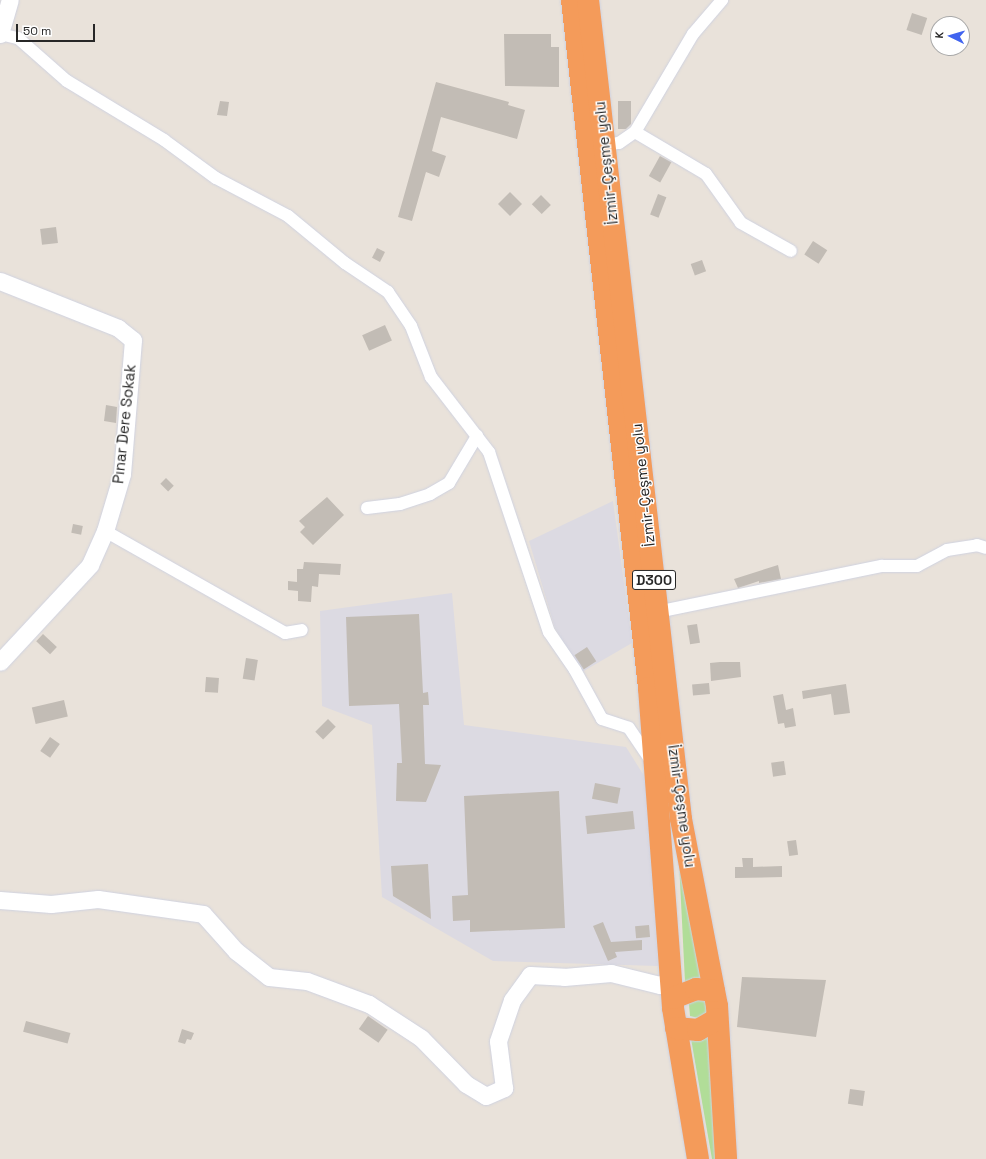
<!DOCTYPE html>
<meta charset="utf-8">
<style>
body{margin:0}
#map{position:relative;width:986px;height:1159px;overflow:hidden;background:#e9e2da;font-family:"Space Grotesk",sans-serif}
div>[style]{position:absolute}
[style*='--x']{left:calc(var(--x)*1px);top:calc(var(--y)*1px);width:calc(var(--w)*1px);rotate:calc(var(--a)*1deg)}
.industrial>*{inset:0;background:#dcdae2}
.green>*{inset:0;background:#b1dd98}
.building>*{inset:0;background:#c2bcb5;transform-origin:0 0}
.roads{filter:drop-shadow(0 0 1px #cfd2e0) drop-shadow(0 0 1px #cfd2e0)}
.street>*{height:12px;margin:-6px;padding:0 6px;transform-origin:6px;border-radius:6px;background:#fff}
.secondary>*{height:17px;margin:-8.5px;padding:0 8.5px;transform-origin:8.5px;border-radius:8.5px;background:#fff}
.highway>*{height:22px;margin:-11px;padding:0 11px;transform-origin:11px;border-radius:11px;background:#f49b5a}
span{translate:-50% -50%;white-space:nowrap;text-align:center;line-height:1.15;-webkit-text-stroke:3px #fff;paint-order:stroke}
.shield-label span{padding:1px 3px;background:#fff;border:1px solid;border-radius:3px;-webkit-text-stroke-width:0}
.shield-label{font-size:14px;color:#272727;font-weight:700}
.street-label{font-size:15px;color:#272727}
.north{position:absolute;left:930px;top:16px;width:40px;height:40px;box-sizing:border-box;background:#fff;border:1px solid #a9a9a9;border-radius:50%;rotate:275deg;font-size:11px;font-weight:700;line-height:16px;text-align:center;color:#272727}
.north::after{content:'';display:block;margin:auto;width:14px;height:18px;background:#4164ef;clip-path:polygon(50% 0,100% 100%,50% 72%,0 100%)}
.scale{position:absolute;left:16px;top:24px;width:79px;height:18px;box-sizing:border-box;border:2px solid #272727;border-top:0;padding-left:5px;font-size:12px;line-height:14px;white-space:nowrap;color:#272727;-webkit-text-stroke:3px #fff;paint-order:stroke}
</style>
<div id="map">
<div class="industrial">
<i style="clip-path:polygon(613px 501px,632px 643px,582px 672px,555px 628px,529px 541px)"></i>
<i style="clip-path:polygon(452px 593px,464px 725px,626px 747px,646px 779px,658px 966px,493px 961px,382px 897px,372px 725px,322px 706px,320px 611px)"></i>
</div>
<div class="green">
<i style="clip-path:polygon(679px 861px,708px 981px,685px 982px)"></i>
<i style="clip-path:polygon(695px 999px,710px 1002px,706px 1020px,690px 1016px,689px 1004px)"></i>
<i style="clip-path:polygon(714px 1036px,720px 1159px,712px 1159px,691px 1039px)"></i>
</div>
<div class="building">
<i style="left:912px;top:13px;width:16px;height:18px;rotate:18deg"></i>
<i style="clip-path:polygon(504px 34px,551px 34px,551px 47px,559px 47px,559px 87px,505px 86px)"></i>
<i style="clip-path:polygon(436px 82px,509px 102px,508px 105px,525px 110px,517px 139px,441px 117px,432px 151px,446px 156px,439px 177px,426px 172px,412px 221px,398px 217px)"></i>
<i style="clip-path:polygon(220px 101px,229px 102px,227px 116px,217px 115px)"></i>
<i style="clip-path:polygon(618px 101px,631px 101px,631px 124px,626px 129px,618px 129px)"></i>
<i style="left:660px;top:156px;width:13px;height:23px;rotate:29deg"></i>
<i style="left:510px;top:192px;width:17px;height:17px;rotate:45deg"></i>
<i style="left:658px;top:194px;width:9px;height:22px;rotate:21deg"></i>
<i style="left:541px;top:195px;width:14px;height:13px;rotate:45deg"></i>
<i style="left:56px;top:227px;width:16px;height:16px;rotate:83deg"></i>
<i style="left:813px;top:241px;width:17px;height:16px;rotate:33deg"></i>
<i style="left:377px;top:248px;width:9px;height:11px;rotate:27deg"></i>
<i style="left:702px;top:260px;width:12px;height:12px;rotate:70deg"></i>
<i style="left:385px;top:325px;width:17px;height:25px;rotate:66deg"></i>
<i style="clip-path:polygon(106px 405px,117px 407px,116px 423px,104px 421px)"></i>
<i style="left:166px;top:478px;width:11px;height:8px;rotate:45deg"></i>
<i style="clip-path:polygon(327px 497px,344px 515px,313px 545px,300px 532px,305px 527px,299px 521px)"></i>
<i style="left:73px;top:524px;width:10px;height:9px;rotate:11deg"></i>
<i style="clip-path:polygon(304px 562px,341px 564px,340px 575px,319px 574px,318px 587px,312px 586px,311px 602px,298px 601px,298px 591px,288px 590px,288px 581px,297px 582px,297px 569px,303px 569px)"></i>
<i style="clip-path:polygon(778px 565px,781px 579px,759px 583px,759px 581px,738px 588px,734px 579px)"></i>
<i style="clip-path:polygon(419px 614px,423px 693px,428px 692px,429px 705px,423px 705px,425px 764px,441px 765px,426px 802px,396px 801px,397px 763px,402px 763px,399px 704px,349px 706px,346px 617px)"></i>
<i style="left:697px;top:624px;width:19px;height:10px;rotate:81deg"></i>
<i style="left:43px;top:634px;width:19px;height:10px;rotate:43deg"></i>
<i style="left:587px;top:647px;width:17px;height:15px;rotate:57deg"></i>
<i style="left:246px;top:658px;width:12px;height:21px;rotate:9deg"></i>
<i style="clip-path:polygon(720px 662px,740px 662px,741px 677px,711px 681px,710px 663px)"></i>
<i style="left:206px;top:677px;width:13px;height:15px;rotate:4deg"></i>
<i style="left:709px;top:683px;width:11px;height:17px;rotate:85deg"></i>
<i style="clip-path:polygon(846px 684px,850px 713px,834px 715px,831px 694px,803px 699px,802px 691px)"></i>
<i style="clip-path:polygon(783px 694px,786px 710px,793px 708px,796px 726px,785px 728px,784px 723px,778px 724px,773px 696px)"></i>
<i style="left:64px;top:700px;width:17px;height:33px;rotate:77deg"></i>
<i style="left:328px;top:719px;width:11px;height:18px;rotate:45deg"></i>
<i style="left:50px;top:737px;width:12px;height:17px;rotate:35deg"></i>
<i style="left:784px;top:761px;width:14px;height:13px;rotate:82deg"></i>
<i style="left:595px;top:783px;width:26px;height:16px;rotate:11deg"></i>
<i style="clip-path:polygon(559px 791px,565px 928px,470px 932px,470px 920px,453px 921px,452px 896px,468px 895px,464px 796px)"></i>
<i style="left:633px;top:811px;width:18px;height:48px;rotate:84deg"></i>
<i style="left:796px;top:840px;width:15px;height:9px;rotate:82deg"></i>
<i style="clip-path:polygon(742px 858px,753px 858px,753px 867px,782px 866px,782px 877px,735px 878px,735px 867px,743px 867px)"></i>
<i style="clip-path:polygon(428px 864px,431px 919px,393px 896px,391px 866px)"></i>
<i style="clip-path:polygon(603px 922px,611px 942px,642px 940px,642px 950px,615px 952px,617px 957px,608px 961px,593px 926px)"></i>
<i style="left:649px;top:925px;width:12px;height:14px;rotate:85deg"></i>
<i style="clip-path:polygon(742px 977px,826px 980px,816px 1037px,737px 1027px)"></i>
<i style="left:368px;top:1016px;width:24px;height:16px;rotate:35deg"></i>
<i style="left:26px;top:1021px;width:46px;height:11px;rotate:15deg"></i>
<i style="clip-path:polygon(182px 1029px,194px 1033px,191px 1040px,187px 1039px,185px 1044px,178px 1042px)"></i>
<i style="left:850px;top:1089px;width:15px;height:15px;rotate:8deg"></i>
</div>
<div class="roads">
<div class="street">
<i style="--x:0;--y:34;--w:18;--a:13"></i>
<i style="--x:18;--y:38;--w:65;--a:41.3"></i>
<i style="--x:67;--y:81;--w:114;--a:31.3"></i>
<i style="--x:164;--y:140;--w:64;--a:36.2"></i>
<i style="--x:216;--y:178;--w:81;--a:27.8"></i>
<i style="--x:288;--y:216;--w:74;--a:39.5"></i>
<i style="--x:345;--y:263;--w:52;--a:34"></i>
<i style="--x:388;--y:292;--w:41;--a:55.9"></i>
<i style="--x:411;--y:326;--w:55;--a:68.6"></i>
<i style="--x:431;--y:377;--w:95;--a:52.3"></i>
<i style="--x:489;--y:452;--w:190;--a:71.6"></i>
<i style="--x:549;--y:632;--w:46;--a:55.6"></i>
<i style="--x:575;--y:670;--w:56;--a:61.1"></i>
<i style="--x:602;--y:719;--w:28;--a:18"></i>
<i style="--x:629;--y:728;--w:40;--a:56"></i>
<i style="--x:635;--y:132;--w:114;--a:-59.4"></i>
<i style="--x:693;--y:34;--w:45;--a:-49.5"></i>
<i style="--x:604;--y:145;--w:15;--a:-8"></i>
<i style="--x:619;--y:143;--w:19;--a:-35"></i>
<i style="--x:635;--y:132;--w:82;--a:30.6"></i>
<i style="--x:706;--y:174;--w:60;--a:54.5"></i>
<i style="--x:741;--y:223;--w:57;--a:29.2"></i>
<i style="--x:367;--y:508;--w:33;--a:-7"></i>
<i style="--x:400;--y:504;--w:32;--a:-18"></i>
<i style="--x:430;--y:494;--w:22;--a:-30"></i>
<i style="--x:449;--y:483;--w:55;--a:-59.2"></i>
<i style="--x:105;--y:531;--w:207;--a:29.5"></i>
<i style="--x:285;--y:633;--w:17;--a:-10"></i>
<i style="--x:657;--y:612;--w:230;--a:-11.6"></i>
<i style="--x:882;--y:566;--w:35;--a:0"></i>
<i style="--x:917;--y:566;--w:34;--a:-28"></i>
<i style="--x:947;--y:550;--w:30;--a:-9"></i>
<i style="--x:977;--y:545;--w:9;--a:18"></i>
</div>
<div class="secondary">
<i style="--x:0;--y:34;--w:35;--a:-74"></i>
<i style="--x:0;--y:281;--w:127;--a:21.7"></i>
<i style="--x:118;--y:328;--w:19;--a:39"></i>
<i style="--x:133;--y:340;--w:134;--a:94.7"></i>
<i style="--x:122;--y:474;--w:59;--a:106.6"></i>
<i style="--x:105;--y:531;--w:37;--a:114"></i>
<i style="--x:90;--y:565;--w:132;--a:132.9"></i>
<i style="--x:0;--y:900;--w:51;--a:4.5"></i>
<i style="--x:51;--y:904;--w:47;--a:-6.1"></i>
<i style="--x:98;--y:899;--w:106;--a:8.1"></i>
<i style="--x:203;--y:914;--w:50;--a:48.3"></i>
<i style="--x:236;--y:951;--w:42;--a:38.2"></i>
<i style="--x:269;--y:977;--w:38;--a:6"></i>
<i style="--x:307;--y:981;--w:66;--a:20.4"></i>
<i style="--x:369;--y:1004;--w:62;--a:33.2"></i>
<i style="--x:421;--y:1038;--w:64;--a:45.6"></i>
<i style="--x:466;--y:1084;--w:23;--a:31"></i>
<i style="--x:486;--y:1096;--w:20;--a:-24"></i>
<i style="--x:504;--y:1088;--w:47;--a:-97.3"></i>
<i style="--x:498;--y:1041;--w:43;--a:-71.1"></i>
<i style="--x:512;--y:1000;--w:31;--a:-54"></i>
<i style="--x:530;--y:975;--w:34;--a:3"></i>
<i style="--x:564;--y:977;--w:47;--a:-4.9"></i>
<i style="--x:611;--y:973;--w:50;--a:13.8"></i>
<i style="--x:660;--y:985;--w:14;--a:-30"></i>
</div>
<div class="highway">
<i style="--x:572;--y:0;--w:692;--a:83.61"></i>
<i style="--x:649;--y:688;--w:321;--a:85.7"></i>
<i style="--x:673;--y:1008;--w:153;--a:80.6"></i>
<i style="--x:588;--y:0;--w:824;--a:83.52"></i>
<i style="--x:681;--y:819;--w:190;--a:79.1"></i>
<i style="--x:717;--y:1006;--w:153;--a:86.6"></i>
<i style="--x:673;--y:998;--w:25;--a:-21"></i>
<i style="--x:696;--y:989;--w:18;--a:6"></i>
<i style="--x:676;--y:1028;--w:22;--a:5"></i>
<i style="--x:698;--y:1030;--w:22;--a:-30"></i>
</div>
</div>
<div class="shield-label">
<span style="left:654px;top:580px">D300</span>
</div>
<div class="street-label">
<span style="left:606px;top:163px;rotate:-96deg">İzmir-Çeşme yolu</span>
<span style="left:124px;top:424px;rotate:-84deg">Pınar Dere Sokak</span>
<span style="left:643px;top:485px;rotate:-96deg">İzmir-Çeşme yolu</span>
<span style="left:682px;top:806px;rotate:82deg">İzmir-Çeşme yolu</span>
</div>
<div class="north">K</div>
<div class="scale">50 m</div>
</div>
